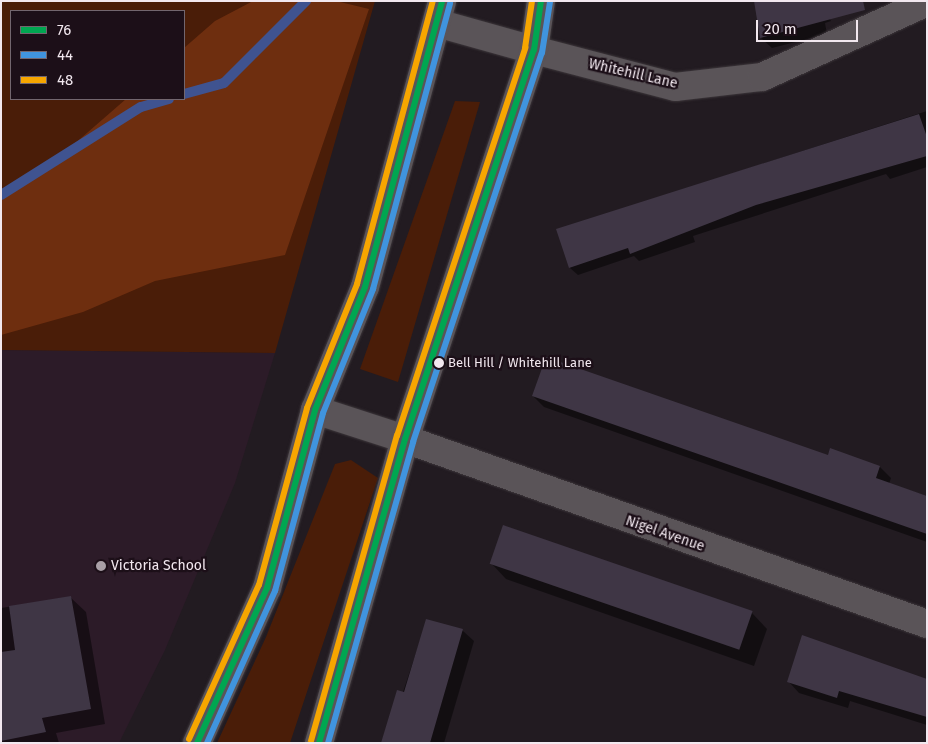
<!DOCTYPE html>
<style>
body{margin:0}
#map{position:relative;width:928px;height:744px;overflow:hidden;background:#221b21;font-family:"Fira Sans",sans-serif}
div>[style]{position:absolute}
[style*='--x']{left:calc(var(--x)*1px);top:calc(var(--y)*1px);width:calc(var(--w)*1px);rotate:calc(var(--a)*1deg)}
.built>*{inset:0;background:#2c1b28}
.green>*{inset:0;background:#4a1d08}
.forest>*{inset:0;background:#6e2e0f}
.shadow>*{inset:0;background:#0007}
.stream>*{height:10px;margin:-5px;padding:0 5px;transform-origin:5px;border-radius:5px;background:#3f5390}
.building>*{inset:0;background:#3f3645;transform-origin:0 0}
.roads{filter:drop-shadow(0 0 1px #3d373b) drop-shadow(0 0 1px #3d373b)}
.minor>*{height:28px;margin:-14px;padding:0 14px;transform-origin:14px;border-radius:14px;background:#5a5458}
.secondary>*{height:28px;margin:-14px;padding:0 14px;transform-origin:14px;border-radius:14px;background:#5a5458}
.bus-1>*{height:6px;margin:-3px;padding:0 3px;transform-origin:3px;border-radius:3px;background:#00a651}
.bus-2>*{height:6px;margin:-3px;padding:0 3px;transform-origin:3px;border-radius:3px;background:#4094de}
.bus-3>*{height:6px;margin:-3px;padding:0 3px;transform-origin:3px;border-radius:3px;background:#f7a600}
.dots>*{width:14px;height:14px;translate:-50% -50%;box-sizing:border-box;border:2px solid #1c0f18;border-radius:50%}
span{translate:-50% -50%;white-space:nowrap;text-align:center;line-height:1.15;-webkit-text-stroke:4.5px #1c0f18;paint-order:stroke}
.bus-label{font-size:13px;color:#f2e8ef}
.left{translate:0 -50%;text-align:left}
.street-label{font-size:14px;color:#f2e8ef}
.poi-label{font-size:14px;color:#f2e8ef}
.frame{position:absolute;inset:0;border:2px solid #f2e8ef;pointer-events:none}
.legend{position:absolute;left:10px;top:10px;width:175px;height:90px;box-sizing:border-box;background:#1c0f18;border:1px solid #72666e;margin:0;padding:6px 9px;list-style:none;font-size:15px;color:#f2e8ef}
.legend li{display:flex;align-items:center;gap:10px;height:25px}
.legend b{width:25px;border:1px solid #72666e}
.scale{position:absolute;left:756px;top:20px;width:102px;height:22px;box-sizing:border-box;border:2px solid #f2e8ef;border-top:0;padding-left:6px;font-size:15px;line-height:18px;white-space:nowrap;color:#f2e8ef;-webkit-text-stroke:4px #1c0f18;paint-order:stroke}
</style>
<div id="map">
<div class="built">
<i style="clip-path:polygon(1px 350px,275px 353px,235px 483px,165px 650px,119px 743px,1px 743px)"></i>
</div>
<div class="green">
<i style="clip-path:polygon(evenodd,1px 1px,375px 1px,275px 353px,1px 350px,1px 1px,11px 11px,184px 11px,184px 99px,11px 99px,11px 11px)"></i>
<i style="clip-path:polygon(455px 101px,480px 102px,398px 382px,360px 369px)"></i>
<i style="clip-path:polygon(351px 460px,378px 478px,290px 743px,217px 743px,266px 637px,335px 464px)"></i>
</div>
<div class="forest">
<i style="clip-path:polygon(253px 1px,336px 1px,369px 9px,285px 255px,155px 281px,83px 312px,1px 335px,1px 191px,57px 159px,126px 99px,184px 99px,184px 48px,215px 21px)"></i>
</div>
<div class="shadow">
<i style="clip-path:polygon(821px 1px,831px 21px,825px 23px,827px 34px,772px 48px,761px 38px)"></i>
<i style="clip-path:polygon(927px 111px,927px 167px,890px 179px,886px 174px,693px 236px,695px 242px,639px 261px,634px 256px,578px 275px,570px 268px,557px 230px)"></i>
<i style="clip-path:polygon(533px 396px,829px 456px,831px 450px,880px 467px,891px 478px,889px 484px,927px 496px,927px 542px,544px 407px)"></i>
<i style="clip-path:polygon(504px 526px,752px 613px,767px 629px,754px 666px,506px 579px,491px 563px)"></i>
<i style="clip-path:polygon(70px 597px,86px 612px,105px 724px,56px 733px,59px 743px,1px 743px,1px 608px)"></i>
<i style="clip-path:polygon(427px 620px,463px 631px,474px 641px,444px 743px,386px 743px)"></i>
<i style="clip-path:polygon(927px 679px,927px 725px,850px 701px,848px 708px,799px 693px,789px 682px)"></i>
</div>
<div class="stream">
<i style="--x:184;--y:94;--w:41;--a:-15.4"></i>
<i style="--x:224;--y:83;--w:116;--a:-45"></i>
<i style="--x:1;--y:195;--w:165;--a:-32.2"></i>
<i style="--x:141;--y:107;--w:29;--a:-16"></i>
</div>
<div class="building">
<i style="clip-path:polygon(754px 1px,863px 1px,865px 10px,760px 38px)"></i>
<i style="clip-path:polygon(919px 114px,927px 137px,927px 156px,756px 205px,630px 254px,628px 248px,569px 268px,556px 229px)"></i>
<i style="clip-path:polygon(546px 357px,828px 455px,830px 448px,880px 466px,876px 478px,927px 496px,927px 534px,532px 396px)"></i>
<i style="left:503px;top:525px;width:264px;height:41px;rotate:19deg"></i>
<i style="clip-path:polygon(71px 596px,91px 709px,42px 718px,46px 732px,1px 741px,1px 652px,15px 650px,9px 606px)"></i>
<i style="clip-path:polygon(426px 619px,463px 629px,430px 743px,381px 743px,397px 690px,404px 692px)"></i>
<i style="clip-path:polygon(802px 635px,927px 679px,927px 717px,839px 691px,837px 698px,787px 682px)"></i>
</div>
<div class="roads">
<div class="minor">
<i style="--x:534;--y:50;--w:146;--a:14.7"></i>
<i style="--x:675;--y:87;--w:88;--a:-6.6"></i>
<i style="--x:762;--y:77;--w:181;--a:-24.4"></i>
<i style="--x:405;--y:439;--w:554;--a:19.51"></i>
</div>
<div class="secondary">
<i style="--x:437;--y:23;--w:101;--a:15.6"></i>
<i style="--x:315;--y:410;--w:95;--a:17.9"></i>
<i style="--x:197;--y:743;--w:170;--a:-65.7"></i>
<i style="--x:267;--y:588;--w:184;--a:-74.9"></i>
<i style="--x:315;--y:410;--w:133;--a:-67.9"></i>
<i style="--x:365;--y:287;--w:296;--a:-74.9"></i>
<i style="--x:319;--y:743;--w:316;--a:-74.2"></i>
<i style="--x:405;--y:439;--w:410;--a:-71.7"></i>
<i style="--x:534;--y:50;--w:49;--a:-81.9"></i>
</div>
</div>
<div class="bus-1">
<i style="--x:197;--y:743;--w:170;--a:-65.7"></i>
<i style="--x:267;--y:588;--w:184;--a:-74.9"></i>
<i style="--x:315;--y:410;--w:133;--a:-67.9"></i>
<i style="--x:365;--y:287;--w:296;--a:-74.9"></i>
<i style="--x:319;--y:743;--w:316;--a:-74.2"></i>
<i style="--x:405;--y:439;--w:410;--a:-71.7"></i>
<i style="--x:534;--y:50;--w:49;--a:-81.9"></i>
</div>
<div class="bus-2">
<i style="--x:207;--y:743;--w:167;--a:-65.9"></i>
<i style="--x:275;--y:591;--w:184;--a:-74.9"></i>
<i style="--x:323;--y:413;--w:134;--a:-68"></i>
<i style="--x:373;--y:289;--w:296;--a:-74.9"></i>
<i style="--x:328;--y:743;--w:313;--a:-74.2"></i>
<i style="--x:413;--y:442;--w:410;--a:-71.7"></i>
<i style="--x:542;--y:53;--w:52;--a:-81.1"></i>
</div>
<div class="bus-3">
<i style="--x:189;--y:739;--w:169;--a:-65.6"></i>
<i style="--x:259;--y:585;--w:183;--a:-74.8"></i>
<i style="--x:307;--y:408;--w:134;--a:-68"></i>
<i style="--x:357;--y:284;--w:293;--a:-75"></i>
<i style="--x:311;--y:741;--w:317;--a:-74.3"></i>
<i style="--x:397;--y:436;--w:409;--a:-71.7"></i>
<i style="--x:525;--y:48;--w:48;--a:-81.5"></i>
</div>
<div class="dots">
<i style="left:439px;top:363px;background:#f2e8ef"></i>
<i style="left:101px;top:566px;background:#a9a0a7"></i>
</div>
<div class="bus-label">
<span class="left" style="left:448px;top:363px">Bell Hill / Whitehill Lane</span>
</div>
<div class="street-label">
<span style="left:633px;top:74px;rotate:13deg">Whitehill Lane</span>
<span style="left:665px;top:534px;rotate:19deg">Nigel Avenue</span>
</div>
<div class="poi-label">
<span class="left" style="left:111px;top:566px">Victoria School</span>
</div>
<div class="frame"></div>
<ul class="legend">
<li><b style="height:6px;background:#00a651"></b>76</li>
<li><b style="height:6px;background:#4094de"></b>44</li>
<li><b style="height:6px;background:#f7a600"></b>48</li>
</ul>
<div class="scale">20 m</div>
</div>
